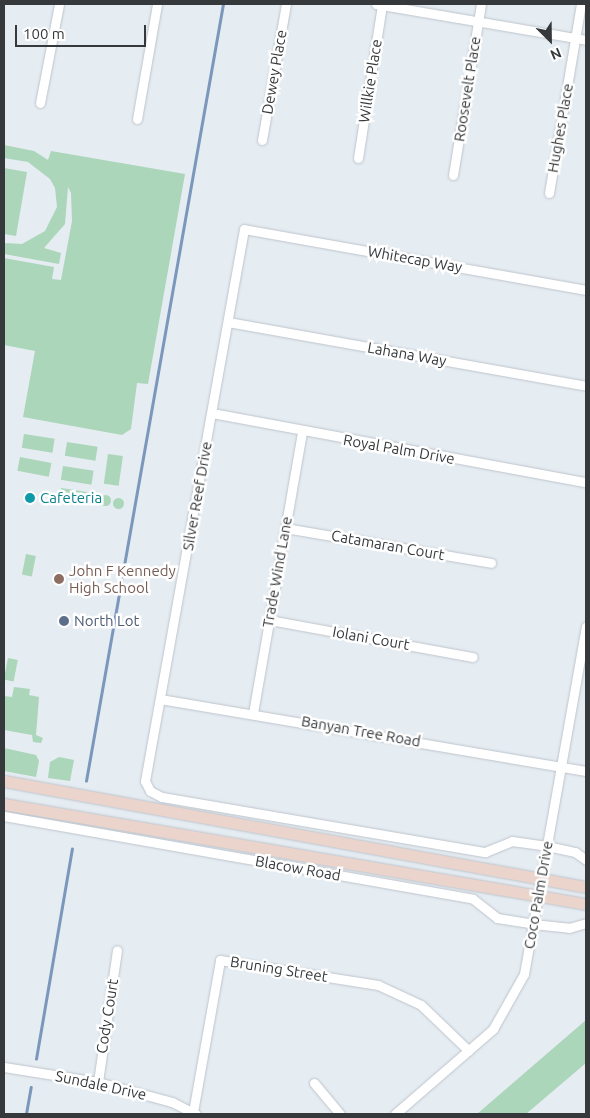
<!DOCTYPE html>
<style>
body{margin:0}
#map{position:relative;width:590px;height:1118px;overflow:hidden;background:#e5ecf2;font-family:Ubuntu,sans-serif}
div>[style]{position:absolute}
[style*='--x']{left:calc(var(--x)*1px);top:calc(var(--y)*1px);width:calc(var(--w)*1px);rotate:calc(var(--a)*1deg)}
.green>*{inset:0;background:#abd6ba;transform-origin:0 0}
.round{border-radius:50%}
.stream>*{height:2.5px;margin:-1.25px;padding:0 1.25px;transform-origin:1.25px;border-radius:1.25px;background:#7b97bc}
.roads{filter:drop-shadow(0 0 1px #bec4cb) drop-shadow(0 0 1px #bec4cb)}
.minor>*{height:9px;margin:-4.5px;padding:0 4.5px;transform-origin:4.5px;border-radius:4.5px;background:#fff}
.secondary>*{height:11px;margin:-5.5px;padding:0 5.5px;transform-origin:5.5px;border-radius:5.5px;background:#ebd4cc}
.dots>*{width:14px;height:14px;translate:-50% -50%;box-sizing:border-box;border:2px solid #fff;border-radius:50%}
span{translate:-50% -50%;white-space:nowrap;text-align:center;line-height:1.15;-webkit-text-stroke:5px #fff;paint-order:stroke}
.street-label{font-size:15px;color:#36393b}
.culture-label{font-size:15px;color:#0d838f}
.left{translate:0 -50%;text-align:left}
.education-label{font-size:15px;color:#785e54}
.service-label{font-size:15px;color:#4e5e75}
.frame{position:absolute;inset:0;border:5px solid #36393b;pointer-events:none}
.north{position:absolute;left:525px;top:15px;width:50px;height:50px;-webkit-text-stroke:4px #fff;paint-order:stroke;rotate:157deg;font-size:14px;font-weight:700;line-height:20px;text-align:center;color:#36393b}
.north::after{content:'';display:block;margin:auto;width:18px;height:22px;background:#36393b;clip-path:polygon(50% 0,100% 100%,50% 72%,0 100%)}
.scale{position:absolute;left:15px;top:25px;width:131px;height:22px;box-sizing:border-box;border:2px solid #36393b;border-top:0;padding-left:6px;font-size:15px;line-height:18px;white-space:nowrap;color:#36393b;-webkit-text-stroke:4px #fff;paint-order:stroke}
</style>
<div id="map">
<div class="green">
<i style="clip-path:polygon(4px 145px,34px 151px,48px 160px,51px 151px,185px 174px,148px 384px,137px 383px,131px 429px,122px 435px,23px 417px,35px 351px,4px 345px,4px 258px,54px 267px,52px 279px,61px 280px,72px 221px,71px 193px,68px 187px,65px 224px,44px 248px,61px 253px,59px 264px,4px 254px,4px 243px,22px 244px,45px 231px,57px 207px,55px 188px,50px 179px,28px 162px,4px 158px)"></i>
<i style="clip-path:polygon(4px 168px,27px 172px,16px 236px,4px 234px)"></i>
<i style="left:24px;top:434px;width:31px;height:14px;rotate:9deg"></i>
<i style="left:67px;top:442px;width:31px;height:14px;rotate:9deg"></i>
<i style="left:108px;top:454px;width:15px;height:30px;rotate:8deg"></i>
<i style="left:20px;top:457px;width:32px;height:14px;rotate:11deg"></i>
<i style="left:63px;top:466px;width:31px;height:14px;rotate:9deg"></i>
<i style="left:61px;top:488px;width:31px;height:13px;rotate:9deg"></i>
<i class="round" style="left:99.5px;top:494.5px;width:11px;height:11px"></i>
<i class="round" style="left:112.5px;top:497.5px;width:11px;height:11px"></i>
<i style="left:26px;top:554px;width:10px;height:21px;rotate:11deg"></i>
<i style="left:8px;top:658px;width:10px;height:22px;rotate:11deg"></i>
<i style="clip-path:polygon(14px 687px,30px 689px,29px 695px,39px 697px,36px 735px,43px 738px,41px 743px,33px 742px,32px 735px,4px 730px,4px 696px,12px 697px)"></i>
<i style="clip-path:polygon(4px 748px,36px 755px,39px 761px,36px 777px,4px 771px)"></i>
<i style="clip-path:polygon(59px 757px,74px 760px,70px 781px,48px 778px,50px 762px)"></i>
<i style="clip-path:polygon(586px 1020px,586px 1063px,526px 1114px,477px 1114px)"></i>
</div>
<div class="stream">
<i style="--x:86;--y:781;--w:789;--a:-80"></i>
<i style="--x:36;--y:1059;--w:213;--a:-80.3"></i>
<i style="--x:26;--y:1114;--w:27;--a:-80"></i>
</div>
<div class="roads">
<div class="minor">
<i style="--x:376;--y:4;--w:213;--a:9.7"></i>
<i style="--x:40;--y:103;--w:101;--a:-79.1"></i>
<i style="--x:137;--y:119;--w:117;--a:-80.1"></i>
<i style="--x:262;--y:140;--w:138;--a:-80"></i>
<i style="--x:358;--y:158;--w:156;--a:-81.1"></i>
<i style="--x:453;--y:175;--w:173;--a:-80.7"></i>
<i style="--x:549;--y:193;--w:192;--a:-80.4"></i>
<i style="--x:586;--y:290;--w:347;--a:-169.9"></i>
<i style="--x:244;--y:229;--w:561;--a:100.17"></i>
<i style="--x:145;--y:781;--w:11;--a:63"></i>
<i style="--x:150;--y:791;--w:13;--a:27"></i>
<i style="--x:162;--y:797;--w:328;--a:9.7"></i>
<i style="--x:485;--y:852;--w:29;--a:-22"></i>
<i style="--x:512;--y:841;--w:35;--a:8"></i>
<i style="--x:547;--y:846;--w:29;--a:12"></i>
<i style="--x:575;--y:852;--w:14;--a:36"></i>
<i style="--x:228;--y:322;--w:364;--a:10.1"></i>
<i style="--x:212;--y:413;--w:380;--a:10.5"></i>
<i style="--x:285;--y:528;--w:209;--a:9.6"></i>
<i style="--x:269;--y:620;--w:207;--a:10.3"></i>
<i style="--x:160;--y:699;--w:432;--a:9.6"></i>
<i style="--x:253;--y:713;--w:285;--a:-80.1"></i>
<i style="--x:4;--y:816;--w:476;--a:10"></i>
<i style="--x:473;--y:899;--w:31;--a:38"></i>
<i style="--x:497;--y:918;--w:36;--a:9"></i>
<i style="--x:533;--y:924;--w:36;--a:6"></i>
<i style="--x:569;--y:928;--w:18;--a:-16"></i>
<i style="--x:4;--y:1067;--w:95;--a:9.1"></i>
<i style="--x:98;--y:1082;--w:77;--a:15.1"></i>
<i style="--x:172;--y:1102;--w:27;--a:27"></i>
<i style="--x:98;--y:1082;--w:133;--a:-81.8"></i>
<i style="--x:314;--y:1083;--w:40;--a:50"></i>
<i style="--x:193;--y:1112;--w:154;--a:-79.9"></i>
<i style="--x:220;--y:960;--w:160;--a:9"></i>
<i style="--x:378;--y:985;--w:47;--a:24.9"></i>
<i style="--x:421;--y:1005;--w:66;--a:43.8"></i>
<i style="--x:395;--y:1114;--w:130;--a:-40.9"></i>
<i style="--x:493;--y:1029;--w:63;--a:-60.6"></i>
<i style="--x:524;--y:974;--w:353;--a:-79.9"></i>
</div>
<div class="secondary">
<i style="--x:4;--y:781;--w:592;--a:10.32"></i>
<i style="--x:4;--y:804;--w:591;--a:9.75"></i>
</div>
</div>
<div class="dots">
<i style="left:30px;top:498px;background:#0f9aa8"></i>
<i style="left:59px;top:579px;background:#8d6e63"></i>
<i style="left:64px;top:621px;background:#5c6f8a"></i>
</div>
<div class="street-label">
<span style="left:274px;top:72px;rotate:-80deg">Dewey Place</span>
<span style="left:370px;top:81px;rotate:-81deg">Willkie Place</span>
<span style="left:467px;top:89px;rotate:-81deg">Roosevelt Place</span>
<span style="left:560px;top:128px;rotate:-80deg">Hughes Place</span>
<span style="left:415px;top:259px;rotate:10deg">Whitecap Way</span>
<span style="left:407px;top:354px;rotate:10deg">Lahana Way</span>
<span style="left:399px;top:449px;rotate:10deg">Royal Palm Drive</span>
<span style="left:197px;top:496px;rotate:-80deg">Silver Reef Drive</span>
<span style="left:388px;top:545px;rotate:10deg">Catamaran Court</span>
<span style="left:277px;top:572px;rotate:-80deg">Trade Wind Lane</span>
<span style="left:371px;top:638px;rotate:10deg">Iolani Court</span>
<span style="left:361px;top:731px;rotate:10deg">Banyan Tree Road</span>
<span style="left:298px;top:868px;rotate:10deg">Blacow Road</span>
<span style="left:538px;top:895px;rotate:-80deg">Coco Palm Drive</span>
<span style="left:279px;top:969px;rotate:9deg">Bruning Street</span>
<span style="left:107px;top:1016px;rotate:-81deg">Cody Court</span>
<span style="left:101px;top:1085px;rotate:12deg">Sundale Drive</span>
</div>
<div class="culture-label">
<span class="left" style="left:40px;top:498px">Cafeteria</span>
</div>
<div class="education-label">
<span class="left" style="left:69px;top:579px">John F Kennedy<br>High School</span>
</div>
<div class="service-label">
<span class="left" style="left:74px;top:621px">North Lot</span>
</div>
<div class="frame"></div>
<div class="north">N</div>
<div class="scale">100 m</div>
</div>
